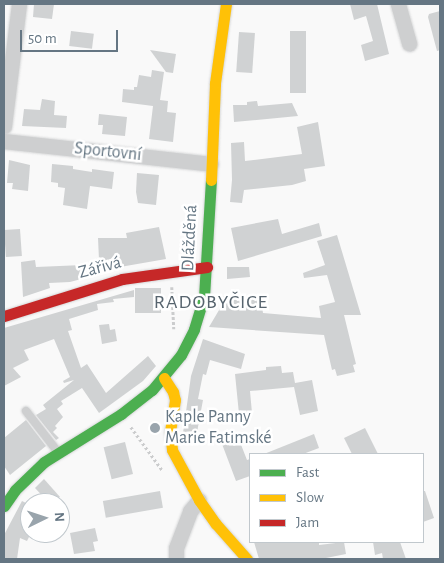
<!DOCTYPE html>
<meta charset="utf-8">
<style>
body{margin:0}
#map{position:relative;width:444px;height:563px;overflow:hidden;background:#f9f9f9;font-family:"Alegreya Sans",sans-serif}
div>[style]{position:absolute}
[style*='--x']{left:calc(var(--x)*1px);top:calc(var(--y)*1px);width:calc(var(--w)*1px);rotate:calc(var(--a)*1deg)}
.building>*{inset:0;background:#d0d2d3;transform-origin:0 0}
.path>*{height:2.5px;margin-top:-1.25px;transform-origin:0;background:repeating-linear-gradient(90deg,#cbcccd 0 2.5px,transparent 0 5px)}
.roads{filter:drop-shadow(0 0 1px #d5d6d7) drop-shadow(0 0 1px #d5d6d7)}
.lane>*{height:8px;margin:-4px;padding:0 4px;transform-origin:4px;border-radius:4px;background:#cecfd0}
.street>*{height:15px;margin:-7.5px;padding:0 7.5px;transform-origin:7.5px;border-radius:7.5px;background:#cecfd0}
.fast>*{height:11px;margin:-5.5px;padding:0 5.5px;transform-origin:5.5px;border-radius:5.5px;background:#4caf50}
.slow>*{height:11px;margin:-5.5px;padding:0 5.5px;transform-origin:5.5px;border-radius:5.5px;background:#ffc107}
.jam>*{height:11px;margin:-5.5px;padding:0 5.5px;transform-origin:5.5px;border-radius:5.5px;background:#c62828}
.dots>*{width:14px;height:14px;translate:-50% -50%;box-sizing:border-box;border:2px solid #fff;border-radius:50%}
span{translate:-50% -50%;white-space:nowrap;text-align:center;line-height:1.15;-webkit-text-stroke:5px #fff;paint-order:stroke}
.street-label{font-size:18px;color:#657683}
.poi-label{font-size:18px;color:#657683}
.left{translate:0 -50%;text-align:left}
.quarter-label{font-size:20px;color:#57646e;letter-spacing:1px}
.frame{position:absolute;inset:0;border:5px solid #657683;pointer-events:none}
.legend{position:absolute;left:249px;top:453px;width:175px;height:90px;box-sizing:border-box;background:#fff;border:1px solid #c1c8cd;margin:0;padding:6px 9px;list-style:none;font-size:15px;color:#657683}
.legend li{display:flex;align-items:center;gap:10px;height:25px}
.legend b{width:25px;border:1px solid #c1c8cd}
.north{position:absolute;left:20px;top:493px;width:50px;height:50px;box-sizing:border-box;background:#fff;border:1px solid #c1c8cd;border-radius:50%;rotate:86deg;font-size:14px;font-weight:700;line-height:20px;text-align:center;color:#657683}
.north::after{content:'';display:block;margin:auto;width:18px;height:22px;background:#99a4ac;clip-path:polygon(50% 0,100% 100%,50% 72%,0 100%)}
.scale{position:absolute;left:20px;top:30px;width:98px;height:22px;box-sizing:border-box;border:2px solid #657683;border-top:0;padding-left:6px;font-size:15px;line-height:18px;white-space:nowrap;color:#657683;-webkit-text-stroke:4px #fff;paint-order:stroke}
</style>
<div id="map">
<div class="building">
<i style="clip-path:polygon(34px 4px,54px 4px,52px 19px,33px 17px)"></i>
<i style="clip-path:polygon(350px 4px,377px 4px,389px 54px,365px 61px,361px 45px,373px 41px,366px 16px,354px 20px)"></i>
<i style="clip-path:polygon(440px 11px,440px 50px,437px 51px,428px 17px,429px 14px)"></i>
<i style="left:71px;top:31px;width:23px;height:15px;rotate:7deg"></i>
<i style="left:290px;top:31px;width:16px;height:62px"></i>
<i style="left:239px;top:32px;width:16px;height:40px;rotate:4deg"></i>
<i style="clip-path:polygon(150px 50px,176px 54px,173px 73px,166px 72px)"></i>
<i style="clip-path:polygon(152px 70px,164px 72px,160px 100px,168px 101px,167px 112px,176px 113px,173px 142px,149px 139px,153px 106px,122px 102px,123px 89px,134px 90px,134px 87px,137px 87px,139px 75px,151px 77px)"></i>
<i style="clip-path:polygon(42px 99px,55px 101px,54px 115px,67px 116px,66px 128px,22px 126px,24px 109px,40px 110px)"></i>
<i style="clip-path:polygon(257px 101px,258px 106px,292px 103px,298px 116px,234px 122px,233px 105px,247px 105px,247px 102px)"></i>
<i style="clip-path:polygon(99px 114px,127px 117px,125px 136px,102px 134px,103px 125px,98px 125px)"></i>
<i style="clip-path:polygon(318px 122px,325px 166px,304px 169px,306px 181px,292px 185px,244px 190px,242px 203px,230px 202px,232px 180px,231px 143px,244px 142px,245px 161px,302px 154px,297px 127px)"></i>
<i style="clip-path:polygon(9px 160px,30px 165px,28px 191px,12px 189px,13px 183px,7px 183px)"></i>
<i style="clip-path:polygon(52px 164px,73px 166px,73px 169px,92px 172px,92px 169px,114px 172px,112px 189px,90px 186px,87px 209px,63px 205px,65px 188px,58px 187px,58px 183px,51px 182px)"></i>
<i style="clip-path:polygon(137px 173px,159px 175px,156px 205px,138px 203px,136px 192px)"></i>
<i style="clip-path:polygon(278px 219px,282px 234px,319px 223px,322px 236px,238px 261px,231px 228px)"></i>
<i style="clip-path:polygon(159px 227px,166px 259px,120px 267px,103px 272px,99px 260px,98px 238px,127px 238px,126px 233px)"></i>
<i style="left:20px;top:229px;width:27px;height:16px;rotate:86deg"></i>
<i style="clip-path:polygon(337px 235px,361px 315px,344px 315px,356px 364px,353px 365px,355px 372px,337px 376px,335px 369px,332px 370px,324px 335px,209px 327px,222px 305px,223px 296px,261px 300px,263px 313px,321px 318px,319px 306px,335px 302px,327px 275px,304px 278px,303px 273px,325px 265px,317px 241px)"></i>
<i style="clip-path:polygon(35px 260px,36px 267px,83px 265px,85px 278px,70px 282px,49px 283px,50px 288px,23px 297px,21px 262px)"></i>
<i style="clip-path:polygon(227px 267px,249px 267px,250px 277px,227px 279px)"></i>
<i style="left:161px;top:288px;width:25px;height:26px;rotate:90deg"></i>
<i style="clip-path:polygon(134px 290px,134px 297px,113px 299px,114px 302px,97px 304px,98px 310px,69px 319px,72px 330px,68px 331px,81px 368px,87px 364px,106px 393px,148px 356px,156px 366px,143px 381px,99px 413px,82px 388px,61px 401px,63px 404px,57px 409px,63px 417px,55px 426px,57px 428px,53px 432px,59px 438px,56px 440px,36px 415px,46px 409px,43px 405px,74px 380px,64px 383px,63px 381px,70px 377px,54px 339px,24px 350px,29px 360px,13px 368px,21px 377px,4px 386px,4px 328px)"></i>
<i style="clip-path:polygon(109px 324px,110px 330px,115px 329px,117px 341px,102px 344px,99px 325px)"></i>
<i style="clip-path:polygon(203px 339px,245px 354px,241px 369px,210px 360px,206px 375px,203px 374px,198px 399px,203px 400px,195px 443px,184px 441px,183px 433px,191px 376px)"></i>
<i style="clip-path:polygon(281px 366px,282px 373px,293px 372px,295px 383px,312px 380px,318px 411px,300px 415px,294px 387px,250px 391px,252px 413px,239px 414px,235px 374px,266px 370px,266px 367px)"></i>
<i style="clip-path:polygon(26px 420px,46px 446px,10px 475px,4px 466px,4px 438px)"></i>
<i style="clip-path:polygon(365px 428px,378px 454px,352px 454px,344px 438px)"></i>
<i style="clip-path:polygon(314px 434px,319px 448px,303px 454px,264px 454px)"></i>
<i style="clip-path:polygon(238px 437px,247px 460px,250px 459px,250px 476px,236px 481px,222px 444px)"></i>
<i style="left:125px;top:442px;width:33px;height:22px;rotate:76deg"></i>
<i style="clip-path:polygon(44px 479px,60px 497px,49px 503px,35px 488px)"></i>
<i style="left:160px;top:491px;width:17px;height:58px;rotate:80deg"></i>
<i style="clip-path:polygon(423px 491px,425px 491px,434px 518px,423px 522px)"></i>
<i style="clip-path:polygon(22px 501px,30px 505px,30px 508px,22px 525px,30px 529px,31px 533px,27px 541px,20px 538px,17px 559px,4px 559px,4px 535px)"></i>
<i style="clip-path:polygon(95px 528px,98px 541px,93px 542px,95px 551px,74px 554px,70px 533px)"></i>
<i style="clip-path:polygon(254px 542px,319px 542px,319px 545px,344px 542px,346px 554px,321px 559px,259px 559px)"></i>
<i style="clip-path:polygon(373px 542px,400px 542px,406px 559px,383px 559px,382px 553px,375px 555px)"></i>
</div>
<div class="path">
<i style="--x:172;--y:287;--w:42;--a:87.3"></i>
<i style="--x:131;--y:427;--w:54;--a:54"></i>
</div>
<div class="roads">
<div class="lane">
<i style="--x:26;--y:411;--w:51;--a:52.2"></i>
</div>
<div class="street">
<i style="--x:398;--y:4;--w:41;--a:74.2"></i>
<i style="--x:4;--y:126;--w:123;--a:-83"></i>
<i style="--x:4;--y:141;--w:208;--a:6.3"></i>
<i style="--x:176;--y:559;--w:11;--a:-90"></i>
<i style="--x:176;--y:548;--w:40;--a:-69"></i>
<i style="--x:190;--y:511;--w:14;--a:-51"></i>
</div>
<div class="fast">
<i style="--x:4;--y:506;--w:19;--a:-55"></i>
<i style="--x:15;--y:490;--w:40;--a:-44"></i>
<i style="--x:44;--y:462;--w:91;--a:-31.9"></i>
<i style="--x:121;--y:414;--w:39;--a:-38"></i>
<i style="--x:152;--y:390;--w:45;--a:-50.4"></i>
<i style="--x:181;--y:355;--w:29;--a:-63"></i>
<i style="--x:194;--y:329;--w:34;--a:-73"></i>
<i style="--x:204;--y:297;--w:117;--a:-86.6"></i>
</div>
<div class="slow">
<i style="--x:211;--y:180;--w:97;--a:-87.6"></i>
<i style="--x:215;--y:83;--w:80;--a:-82.1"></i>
<i style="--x:164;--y:378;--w:17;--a:57"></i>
<i style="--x:173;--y:392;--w:8;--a:76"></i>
<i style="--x:175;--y:400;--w:33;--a:99"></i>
<i style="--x:170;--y:433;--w:17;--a:83"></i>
<i style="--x:172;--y:450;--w:57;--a:61.6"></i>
<i style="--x:199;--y:500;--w:29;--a:55"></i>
<i style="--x:216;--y:524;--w:47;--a:48.5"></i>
</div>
<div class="jam">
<i style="--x:4;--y:316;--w:124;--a:-17.4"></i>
<i style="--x:122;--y:279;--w:86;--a:-8"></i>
</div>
</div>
<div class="dots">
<i style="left:155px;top:428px;background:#99a4ac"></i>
</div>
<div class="street-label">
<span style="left:108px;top:152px;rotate:6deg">Sportovní</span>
<span style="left:190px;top:238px;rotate:-87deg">Dlážděná</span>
<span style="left:100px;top:268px;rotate:-15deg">Zářivá</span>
</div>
<div class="poi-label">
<span class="left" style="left:165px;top:428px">Kaple Panny<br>Marie Fatimské</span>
</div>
<div class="quarter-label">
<span style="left:211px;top:302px">RADOBYČICE</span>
</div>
<div class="frame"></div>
<ul class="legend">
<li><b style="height:6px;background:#4caf50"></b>Fast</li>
<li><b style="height:6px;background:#ffc107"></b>Slow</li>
<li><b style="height:6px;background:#c62828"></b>Jam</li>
</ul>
<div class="north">N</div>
<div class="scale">50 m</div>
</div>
